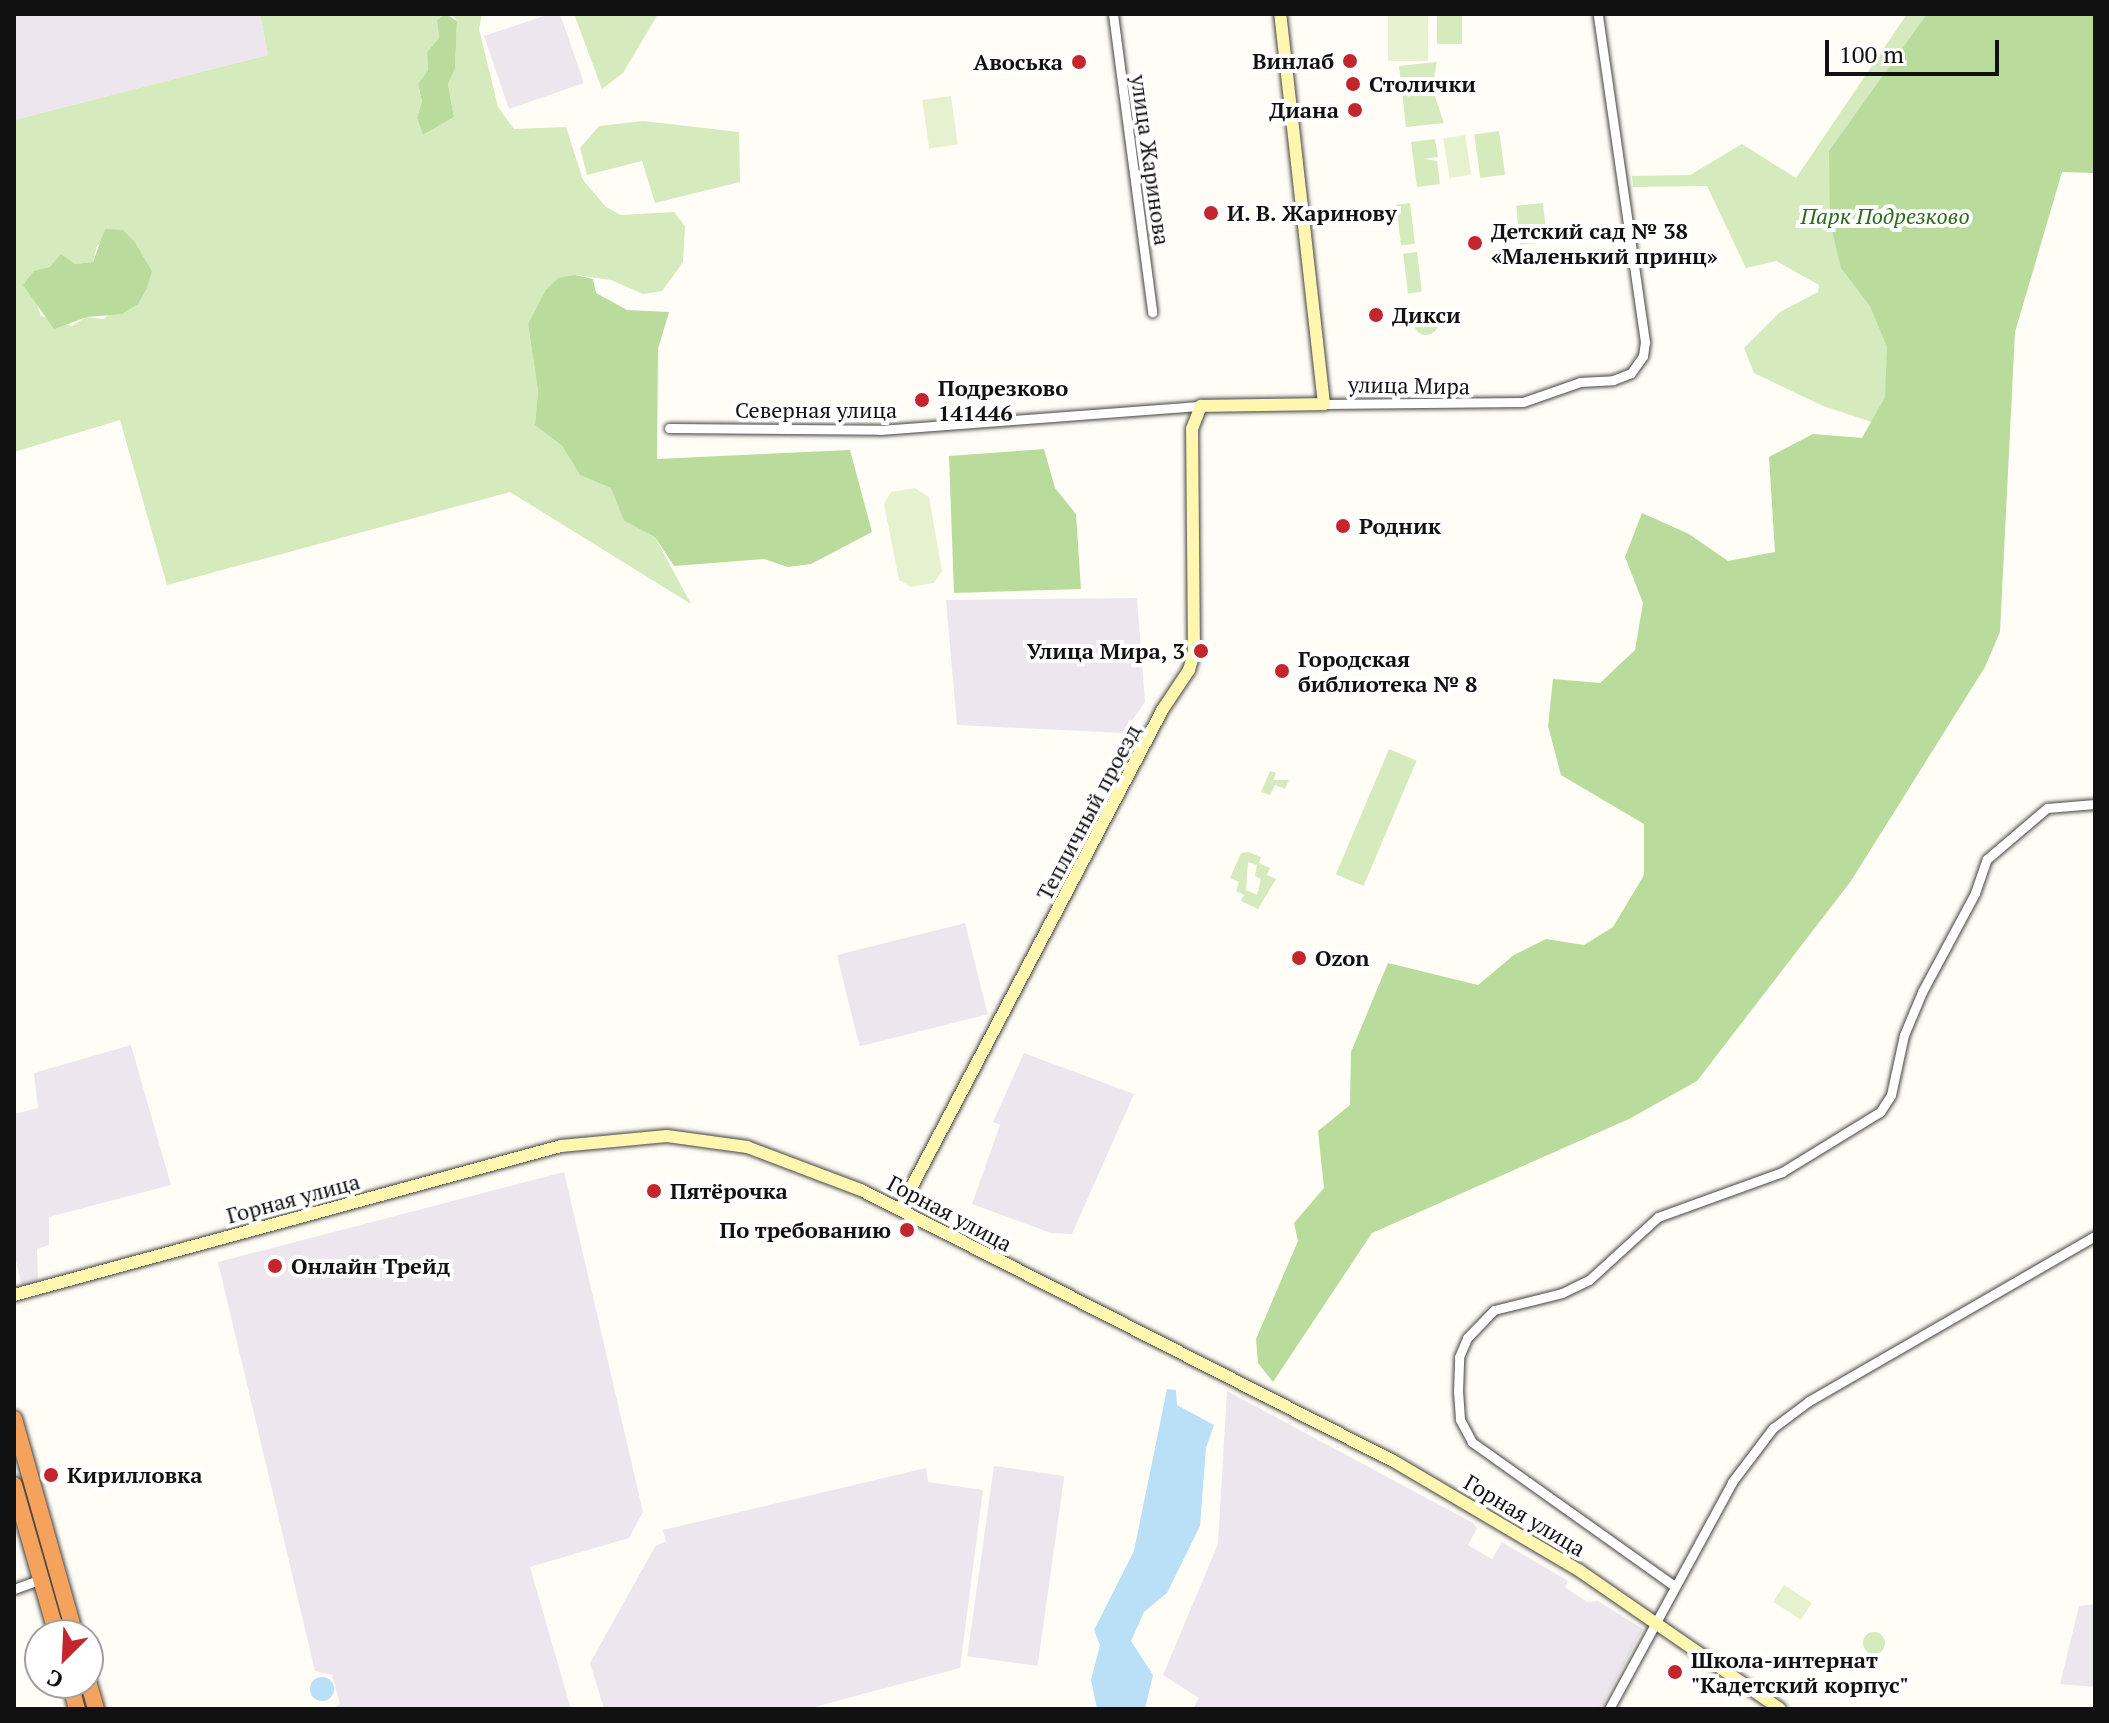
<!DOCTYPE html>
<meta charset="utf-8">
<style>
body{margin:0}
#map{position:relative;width:2109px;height:1723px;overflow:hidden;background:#fffdf5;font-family:"PT Serif",serif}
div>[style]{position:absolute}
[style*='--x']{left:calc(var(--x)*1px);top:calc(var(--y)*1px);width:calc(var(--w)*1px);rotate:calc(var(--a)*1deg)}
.industrial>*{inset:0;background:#eee6ef;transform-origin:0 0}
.green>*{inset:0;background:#d5ebbd;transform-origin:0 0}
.round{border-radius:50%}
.forest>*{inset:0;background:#b9dc9c}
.pitch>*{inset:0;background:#e6f2cf;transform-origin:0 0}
.water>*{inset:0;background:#b9e0f7}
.roads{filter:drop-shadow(0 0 2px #444) drop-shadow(0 0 2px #444)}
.street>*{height:9px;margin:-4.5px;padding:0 4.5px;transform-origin:4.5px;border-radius:4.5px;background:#fff}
.secondary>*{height:12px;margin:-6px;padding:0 6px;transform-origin:6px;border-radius:6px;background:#fff6b0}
.highway>*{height:16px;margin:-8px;padding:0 8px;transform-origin:8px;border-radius:8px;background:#f5a25d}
.dots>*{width:22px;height:22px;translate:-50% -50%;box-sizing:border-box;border:4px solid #fff;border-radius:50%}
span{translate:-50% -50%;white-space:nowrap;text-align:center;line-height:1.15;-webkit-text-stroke:8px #fff;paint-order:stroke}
.poi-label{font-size:22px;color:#111;font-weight:700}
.right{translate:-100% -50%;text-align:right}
.left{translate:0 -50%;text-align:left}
.street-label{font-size:22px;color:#111}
.park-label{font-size:22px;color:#2f6b1f;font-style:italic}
.frame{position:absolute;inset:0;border:16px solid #111;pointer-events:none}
.north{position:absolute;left:24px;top:1619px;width:80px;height:80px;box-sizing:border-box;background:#fff;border:2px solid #a0a0a0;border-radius:50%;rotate:204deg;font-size:22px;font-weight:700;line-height:32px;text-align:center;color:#111}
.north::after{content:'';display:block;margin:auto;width:28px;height:36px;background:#c4262e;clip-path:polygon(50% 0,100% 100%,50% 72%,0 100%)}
.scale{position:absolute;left:1825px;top:40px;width:174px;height:36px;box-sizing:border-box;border:4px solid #111;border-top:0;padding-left:10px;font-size:24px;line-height:28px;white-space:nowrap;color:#111;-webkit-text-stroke:6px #fff;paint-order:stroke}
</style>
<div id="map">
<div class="industrial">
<i style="clip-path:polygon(14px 14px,260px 14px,268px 55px,14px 120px)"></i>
<i style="clip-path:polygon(550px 14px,560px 14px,584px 83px,509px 109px,484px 36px)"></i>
<i style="clip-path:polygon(1137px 598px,1145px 702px,1123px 733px,957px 725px,946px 600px)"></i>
<i style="left:965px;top:923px;width:94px;height:132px;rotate:76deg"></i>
<i style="clip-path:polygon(131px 1045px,171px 1185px,49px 1217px,49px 1245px,37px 1249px,38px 1282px,22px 1286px,14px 1253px,14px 1114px,38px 1108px,34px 1073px)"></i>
<i style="clip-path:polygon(1024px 1053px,1134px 1094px,1072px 1234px,1051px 1233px,972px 1204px,1000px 1125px,993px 1122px)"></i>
<i style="clip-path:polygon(564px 1172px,643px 1512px,629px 1538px,530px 1567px,571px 1709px,333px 1709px,340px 1704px,332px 1675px,315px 1671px,218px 1262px)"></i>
<i style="clip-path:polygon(1227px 1391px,1473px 1523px,1477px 1528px,1468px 1545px,1492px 1559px,1502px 1542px,1568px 1581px,1565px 1587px,1587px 1602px,1598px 1601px,1643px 1629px,1600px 1709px,1193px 1709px,1199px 1698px,1163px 1675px,1218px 1544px)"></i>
<i style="left:994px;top:1466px;width:71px;height:192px;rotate:8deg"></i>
<i style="clip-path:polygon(926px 1468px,928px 1482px,983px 1490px,960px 1668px,807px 1709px,604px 1709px,590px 1663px,656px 1545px,666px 1542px,663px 1530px)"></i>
<i style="clip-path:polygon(2095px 1604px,2095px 1687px,2060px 1684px,2079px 1606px)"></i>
</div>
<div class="green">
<i style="clip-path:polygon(evenodd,260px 14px,446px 14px,437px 20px,439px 38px,427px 52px,428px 70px,418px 84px,422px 101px,417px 118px,423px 135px,454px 117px,448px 84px,455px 69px,457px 21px,452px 14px,482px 14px,479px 29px,498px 107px,514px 129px,566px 127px,583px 180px,606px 207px,621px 215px,674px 212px,685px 226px,683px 262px,662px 291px,643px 294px,611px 280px,576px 275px,528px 324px,538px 391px,535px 425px,562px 446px,580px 475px,612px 488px,624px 521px,655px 537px,691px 604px,510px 492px,167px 585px,120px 420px,14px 452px,14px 120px,268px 55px,260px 14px,135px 242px,152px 271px,104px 319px,86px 317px,72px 326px,41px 316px,35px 299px,75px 264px,93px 262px,97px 245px,135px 242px)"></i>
<i style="clip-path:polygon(574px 14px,658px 14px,623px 73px,602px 89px)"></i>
<i style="left:1437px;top:14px;width:25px;height:30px"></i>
<i style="clip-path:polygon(1907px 14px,2057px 14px,1902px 432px,1823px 406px,1754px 373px,1744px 348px,1780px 312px,1818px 292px,1819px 285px,1776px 261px,1746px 268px,1707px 186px,1633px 187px,1632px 176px,1690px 175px,1742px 144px,1796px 178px)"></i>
<i style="clip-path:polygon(1437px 62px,1432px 88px,1444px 123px,1406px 127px,1399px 66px)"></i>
<i style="clip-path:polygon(643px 121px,739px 132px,740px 182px,655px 203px,642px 161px,587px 175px,580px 148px,599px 126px)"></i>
<i style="left:1499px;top:131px;width:44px;height:25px;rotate:82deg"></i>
<i style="clip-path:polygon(1435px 139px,1438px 157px,1424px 159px,1437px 161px,1440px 184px,1417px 187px,1411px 142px)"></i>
<i style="left:1410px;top:203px;width:41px;height:14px;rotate:83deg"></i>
<i style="left:1543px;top:203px;width:39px;height:27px;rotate:84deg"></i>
<i style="left:1417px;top:252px;width:40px;height:14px;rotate:83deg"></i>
<i class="round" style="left:1414px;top:311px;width:24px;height:24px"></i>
<i style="left:1389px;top:749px;width:30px;height:136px;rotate:23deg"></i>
<i style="clip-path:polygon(1270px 771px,1276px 773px,1273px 780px,1289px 780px,1285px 789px,1275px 785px,1270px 795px,1261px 792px)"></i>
<i style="clip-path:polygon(evenodd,1248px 852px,1261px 857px,1259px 863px,1270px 868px,1267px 875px,1276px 879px,1258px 909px,1241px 901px,1244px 895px,1236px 891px,1239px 882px,1230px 878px,1241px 853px,1248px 852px,1248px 862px,1257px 865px,1255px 876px,1261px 879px,1257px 895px,1246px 890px,1248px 862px)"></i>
<i class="round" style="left:1863px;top:1632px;width:22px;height:22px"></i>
</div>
<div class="forest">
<i style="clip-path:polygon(446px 14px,457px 21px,455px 69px,448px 84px,454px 117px,423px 135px,417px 118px,422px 101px,418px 84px,428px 70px,427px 52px,439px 38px,437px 20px)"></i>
<i style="clip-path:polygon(1927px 14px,2095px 14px,2095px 173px,2062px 172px,2015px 332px,2000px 632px,1985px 667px,1851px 881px,1697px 1081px,1629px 1119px,1372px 1233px,1273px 1382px,1258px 1363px,1256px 1339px,1298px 1241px,1294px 1223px,1324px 1188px,1318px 1131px,1350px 1105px,1351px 1052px,1388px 963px,1478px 985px,1514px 955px,1546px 939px,1584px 945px,1613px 927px,1644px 875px,1644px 824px,1561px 775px,1548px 726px,1553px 679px,1600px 683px,1635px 650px,1643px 603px,1625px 557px,1642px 513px,1689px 534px,1728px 561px,1775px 552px,1769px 457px,1813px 434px,1862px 438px,1885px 397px,1887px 347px,1870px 306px,1841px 268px,1830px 222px,1829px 151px)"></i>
<i style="clip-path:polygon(105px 229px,123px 230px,135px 242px,152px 271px,147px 288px,138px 304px,122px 314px,87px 317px,54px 329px,23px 285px,34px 271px,50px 267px,61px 254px,75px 264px,93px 262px)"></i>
<i style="clip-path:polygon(575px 275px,593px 279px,596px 293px,627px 310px,669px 312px,658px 349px,657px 459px,850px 450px,872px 532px,811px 564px,788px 567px,764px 559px,674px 566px,655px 537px,624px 521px,611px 488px,580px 475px,562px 446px,535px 425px,538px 391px,528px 324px,546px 290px,558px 278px)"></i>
<i style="clip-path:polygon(1044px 449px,1055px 488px,1076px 514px,1081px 589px,954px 593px,949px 456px)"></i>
</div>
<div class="pitch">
<i style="left:1388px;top:14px;width:40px;height:47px"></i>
<i style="left:951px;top:96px;width:49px;height:29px;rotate:82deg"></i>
<i style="left:1465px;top:135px;width:40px;height:22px;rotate:81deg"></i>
<i style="clip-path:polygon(915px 488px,929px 497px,942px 571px,934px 583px,911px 587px,899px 580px,884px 504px,891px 492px)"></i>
<i style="left:1784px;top:1585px;width:33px;height:20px;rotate:33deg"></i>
</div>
<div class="water">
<i style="clip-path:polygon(1167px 1389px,1176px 1390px,1177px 1405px,1214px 1425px,1206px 1448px,1200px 1526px,1167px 1593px,1144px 1612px,1131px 1641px,1153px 1675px,1145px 1709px,1097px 1709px,1091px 1680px,1100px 1645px,1094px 1630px,1134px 1551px)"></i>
<i class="round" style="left:310px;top:1677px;width:24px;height:24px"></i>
</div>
<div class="roads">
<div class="street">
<i style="--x:1113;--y:14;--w:301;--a:82.5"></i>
<i style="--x:1324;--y:404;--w:199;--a:-0.6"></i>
<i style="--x:1523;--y:402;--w:60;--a:-19.3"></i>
<i style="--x:1580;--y:382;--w:33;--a:-3"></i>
<i style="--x:1613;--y:380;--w:19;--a:-21"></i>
<i style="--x:1631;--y:373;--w:21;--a:-55"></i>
<i style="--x:1643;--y:356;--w:14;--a:-82"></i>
<i style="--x:1645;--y:342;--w:331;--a:-98.2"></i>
<i style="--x:669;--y:428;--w:211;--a:0.5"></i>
<i style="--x:880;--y:430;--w:322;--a:-4.3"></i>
<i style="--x:1673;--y:1585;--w:247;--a:-144.6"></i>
<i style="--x:1472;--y:1442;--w:26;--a:-118"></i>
<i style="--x:1460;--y:1419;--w:27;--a:-94"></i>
<i style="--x:1458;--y:1392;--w:35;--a:-88"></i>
<i style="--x:1459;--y:1357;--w:21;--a:-67"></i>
<i style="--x:1467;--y:1338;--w:39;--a:-46"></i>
<i style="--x:1494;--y:1310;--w:70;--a:-14"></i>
<i style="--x:1562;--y:1293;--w:30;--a:-26"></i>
<i style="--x:1589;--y:1280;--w:93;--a:-42.4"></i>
<i style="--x:1658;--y:1217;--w:132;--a:-19.9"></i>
<i style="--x:1782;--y:1172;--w:115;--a:-31.5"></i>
<i style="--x:1880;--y:1112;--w:20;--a:-57"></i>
<i style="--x:1891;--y:1095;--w:61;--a:-77.8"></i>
<i style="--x:1904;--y:1035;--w:47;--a:-67.3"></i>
<i style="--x:1922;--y:992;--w:112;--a:-61.8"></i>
<i style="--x:1975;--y:893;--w:36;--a:-71"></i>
<i style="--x:1987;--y:859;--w:79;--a:-40.4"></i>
<i style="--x:2047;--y:808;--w:48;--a:-4.8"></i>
<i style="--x:14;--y:1589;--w:29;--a:-20"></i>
<i style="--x:1609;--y:1709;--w:258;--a:-61.5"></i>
<i style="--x:1732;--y:1482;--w:68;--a:-52.8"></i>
<i style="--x:1773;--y:1428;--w:45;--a:-36.9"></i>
<i style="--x:1809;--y:1401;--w:330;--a:-30"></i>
</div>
<div class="secondary">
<i style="--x:900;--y:1209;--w:565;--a:-62.26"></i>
<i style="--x:1163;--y:709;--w:47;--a:-56.3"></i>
<i style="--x:1189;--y:670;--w:19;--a:-74"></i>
<i style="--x:1194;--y:652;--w:223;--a:-90.5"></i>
<i style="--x:1192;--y:429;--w:25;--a:-69"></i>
<i style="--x:1201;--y:406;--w:123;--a:-0.9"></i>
<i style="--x:1324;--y:404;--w:392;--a:-96.4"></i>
<i style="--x:14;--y:1295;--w:567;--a:-15.24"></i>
<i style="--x:561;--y:1146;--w:106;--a:-5.4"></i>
<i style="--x:667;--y:1136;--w:81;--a:7.8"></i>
<i style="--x:747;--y:1147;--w:122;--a:20.7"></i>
<i style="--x:861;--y:1190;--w:599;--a:26.99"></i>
<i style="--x:1395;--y:1462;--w:215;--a:30.5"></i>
<i style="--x:1580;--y:1571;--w:243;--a:34.6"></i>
</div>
<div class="highway">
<i style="--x:14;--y:1419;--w:224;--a:74.2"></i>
<i style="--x:14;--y:1485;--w:156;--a:74"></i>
<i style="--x:88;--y:1681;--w:29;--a:74"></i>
<i style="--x:70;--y:1683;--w:27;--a:75"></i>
</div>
</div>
<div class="dots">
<i style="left:1350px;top:61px;background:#c4262e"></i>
<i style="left:1079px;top:62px;background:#c4262e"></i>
<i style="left:1353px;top:84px;background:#c4262e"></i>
<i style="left:1355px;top:110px;background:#c4262e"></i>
<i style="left:1211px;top:213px;background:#c4262e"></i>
<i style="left:1475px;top:243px;background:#c4262e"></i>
<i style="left:1376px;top:315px;background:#c4262e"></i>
<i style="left:922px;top:400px;background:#c4262e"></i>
<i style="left:1343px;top:526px;background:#c4262e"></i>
<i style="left:1201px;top:651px;background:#c4262e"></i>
<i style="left:1282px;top:671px;background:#c4262e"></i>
<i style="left:1299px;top:958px;background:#c4262e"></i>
<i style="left:654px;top:1191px;background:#c4262e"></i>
<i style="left:907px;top:1230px;background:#c4262e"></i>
<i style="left:275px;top:1266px;background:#c4262e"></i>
<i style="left:51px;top:1475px;background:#c4262e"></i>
<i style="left:1675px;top:1672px;background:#c4262e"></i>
</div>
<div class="poi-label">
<span class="right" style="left:1334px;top:61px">Винлаб</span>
<span class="right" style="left:1063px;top:62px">Авоська</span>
<span class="left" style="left:1369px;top:84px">Столички</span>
<span class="right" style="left:1339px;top:110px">Диана</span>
<span class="left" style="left:1227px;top:213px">И. В. Жаринову</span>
<span class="left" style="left:1491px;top:243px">Детский сад № 38<br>«Маленький принц»</span>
<span class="left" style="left:1392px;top:315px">Дикси</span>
<span class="left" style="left:938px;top:400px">Подрезково<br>141446</span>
<span class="left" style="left:1359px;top:526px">Родник</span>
<span class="right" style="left:1185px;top:651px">Улица Мира, 3</span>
<span class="left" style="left:1298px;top:671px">Городская<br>библиотека № 8</span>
<span class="left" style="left:1315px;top:958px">Ozon</span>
<span class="left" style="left:670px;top:1191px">Пятёрочка</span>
<span class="right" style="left:891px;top:1230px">По требованию</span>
<span class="left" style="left:291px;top:1266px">Онлайн Трейд</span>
<span class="left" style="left:67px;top:1475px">Кирилловка</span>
<span class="left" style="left:1691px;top:1672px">Школа-интернат<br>"Кадетский корпус"</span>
</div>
<div class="street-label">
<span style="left:1151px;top:160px;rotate:82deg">улица Жаринова</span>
<span style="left:1409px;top:385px;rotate:1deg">улица Мира</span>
<span style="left:816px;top:410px">Северная улица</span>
<span style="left:1088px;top:812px;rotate:-62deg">Тепличный проезд</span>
<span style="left:293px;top:1198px;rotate:-15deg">Горная улица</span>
<span style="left:950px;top:1213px;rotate:28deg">Горная улица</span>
<span style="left:1525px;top:1515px;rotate:31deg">Горная улица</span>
</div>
<div class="park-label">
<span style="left:1885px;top:216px">Парк Подрезково</span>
</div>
<div class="frame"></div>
<div class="north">С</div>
<div class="scale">100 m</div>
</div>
